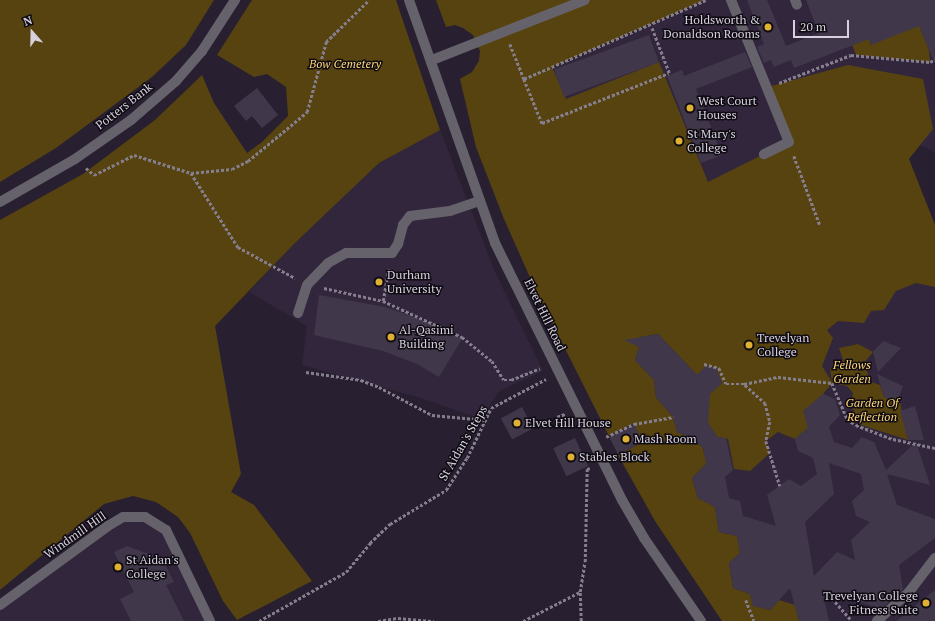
<!DOCTYPE html>
<style>
body{margin:0}
#map{position:relative;width:935px;height:621px;overflow:hidden;background:#281f31;font-family:"PT Serif",serif}
div>[style]{position:absolute}
[style*='--x']{left:calc(var(--x)*1px);top:calc(var(--y)*1px);width:calc(var(--w)*1px);rotate:calc(var(--a)*1deg)}
.built>*{inset:0;background:#32263d}
.green>*{inset:0;background:#56430f}
.building>*{inset:0;background:#41374a;transform-origin:0 0}
.path>*{height:2.5px;margin-top:-1.25px;transform-origin:0;background:repeating-linear-gradient(90deg,#857e8d 0 3px,transparent 0 5px)}
.minor>*{height:10px;margin:-5px;padding:0 5px;transform-origin:5px;border-radius:5px;background:#66626b}
.dots>*{width:11px;height:11px;translate:-50% -50%;box-sizing:border-box;border:2px solid #0f0b13;border-radius:50%}
span{translate:-50% -50%;white-space:nowrap;text-align:center;line-height:1.15;-webkit-text-stroke:3px #0f0b13;paint-order:stroke}
.poi-label{font-size:12px;color:#d7d1dd}
.right{translate:-100% -50%;text-align:right}
.left{translate:0 -50%;text-align:left}
.park-label{font-size:12px;color:#fed674;font-style:italic}
.street-label{font-size:12px;color:#d7d1dd}
.north{position:absolute;left:12px;top:12px;width:40px;height:40px;-webkit-text-stroke:3px #0f0b13;paint-order:stroke;rotate:340deg;font-size:11px;font-weight:700;line-height:16px;text-align:center;color:#d7d1dd}
.north::after{content:'';display:block;margin:auto;width:14px;height:18px;background:#d7d1dd;clip-path:polygon(50% 0,100% 100%,50% 72%,0 100%)}
.scale{position:absolute;left:793px;top:20px;width:56px;height:18px;box-sizing:border-box;border:2px solid #d7d1dd;border-top:0;padding-left:5px;font-size:12px;line-height:14px;white-space:nowrap;color:#d7d1dd;-webkit-text-stroke:3px #0f0b13;paint-order:stroke}
</style>
<div id="map">
<div class="built">
<i style="clip-path:polygon(465px 0,935px 0,935px 152px,899px 135px,935px 225px,935px 621px,722px 621px,655px 521px,590px 399px,504px 219px,476px 147px,460px 79px,472px 72px,479px 61px,480px 51px,473px 35px,463px 28px,455px 25px,446px 27px)"></i>
<i style="clip-path:polygon(440px 130px,495px 272px,543px 371px,499px 391px,481px 419px,421px 398px,302px 365px,307px 326px,249px 292px,295px 243px,379px 163px)"></i>
<i style="clip-path:polygon(145px 517px,166px 530px,210px 621px,0 621px,0 605px,108px 526px)"></i>
</div>
<div class="green">
<i style="clip-path:polygon(0 0,214px 0,186px 45px,152px 77px,56px 148px,0 182px)"></i>
<i style="clip-path:polygon(252px 0,396px 0,440px 130px,379px 163px,295px 243px,215px 326px,241px 474px,231px 492px,254px 505px,312px 581px,237px 620px,223px 601px,190px 533px,178px 517px,156px 502px,133px 496px,104px 504px,0 590px,0 220px,83px 174px,155px 120px,202px 75px,214px 103px,247px 153px,262px 142px,288px 116px,286px 87px,267px 74px,254px 77px,217px 55px)"></i>
<i style="clip-path:polygon(436px 0,705px 0,552px 67px,566px 99px,659px 62px,708px 182px,788px 142px,768px 87px,848px 65px,923px 79px,933px 129px,909px 159px,935px 225px,935px 287px,916px 283px,896px 291px,884px 310px,871px 311px,864px 323px,838px 321px,827px 330px,833px 338px,822px 366px,832px 382px,830px 369px,843px 360px,839px 348px,858px 344px,873px 352px,864px 363px,871px 382px,880px 385px,884px 397px,899px 397px,908px 440px,858px 424px,851px 402px,853px 393px,847px 386px,832px 383px,823px 394px,808px 428px,795px 439px,778px 432px,766px 441px,770px 453px,750px 471px,734px 469px,728px 439px,717px 437px,708px 423px,700px 402px,722px 383px,716px 368px,706px 367px,697px 375px,658px 334px,640px 337px,637px 345px,639px 347px,635px 360px,654px 380px,656px 397px,673px 417px,677px 432px,692px 438px,703px 448px,704px 454px,712px 457px,717px 468px,706px 464px,692px 478px,698px 498px,715px 507px,719px 532px,737px 536px,740px 553px,729px 563px,733px 588px,750px 594px,754px 606px,770px 610px,779px 600px,795px 605px,799px 621px,722px 621px,655px 521px,618px 455px,643px 442px,633px 424px,609px 436px,536px 291px,504px 219px,476px 147px,460px 79px,472px 72px,479px 61px,480px 51px,473px 35px,463px 28px,455px 25px,446px 27px)"></i>
<i style="clip-path:polygon(889px 0,909px 0,929px 50px,930px 62px,856px 55px,842px 18px,858px 12px,871px 45px)"></i>
</div>
<div class="building">
<i style="clip-path:polygon(747px 0,767px 0,786px 46px,819px 33px,806px 0,935px 0,935px 64px,919px 26px,871px 45px,869px 39px,794px 68px,791px 60px,774px 67px,771px 60px,764px 63px,757px 47px,764px 44px)"></i>
<i style="left:649px;top:35px;width:29px;height:101px;rotate:70deg"></i>
<i style="clip-path:polygon(745px 52px,752px 67px,696px 89px,722px 155px,701px 163px,667px 76px,682px 70px,684px 76px)"></i>
<i style="clip-path:polygon(257px 88px,278px 115px,262px 128px,252px 116px,246px 121px,234px 106px)"></i>
<i style="clip-path:polygon(319px 295px,385px 307px,425px 321px,462px 339px,439px 377px,417px 364px,383px 351px,314px 335px)"></i>
<i style="clip-path:polygon(evenodd,658px 334px,697px 375px,706px 366px,716px 368px,722px 383px,710px 394px,708px 423px,717px 437px,726px 438px,733px 470px,725px 477px,729px 498px,740px 501px,743px 516px,776px 526px,767px 495px,789px 479px,801px 486px,817px 474px,813px 458px,798px 451px,795px 439px,808px 428px,803px 411px,823px 394px,835px 399px,840px 415px,829px 427px,834px 442px,852px 448px,862px 437px,874px 442px,886px 470px,916px 442px,930px 485px,887px 474px,897px 505px,935px 519px,935px 538px,899px 565px,903px 589px,881px 609px,822px 589px,829px 621px,799px 621px,790px 588px,770px 610px,753px 606px,750px 594px,733px 588px,729px 563px,740px 553px,737px 536px,719px 532px,715px 507px,698px 498px,692px 478px,706px 464px,703px 448px,692px 438px,677px 432px,673px 417px,656px 397px,654px 380px,635px 360px,639px 347px,624px 340px,658px 334px,829px 463px,861px 474px,864px 490px,852px 501px,856px 516px,870px 522px,851px 540px,855px 560px,837px 552px,814px 576px,805px 522px,834px 494px,829px 463px)"></i>
<i style="clip-path:polygon(883px 341px,901px 348px,878px 372px,873px 352px)"></i>
<i style="clip-path:polygon(877px 374px,903px 386px,897px 403px,884px 397px)"></i>
<i style="clip-path:polygon(915px 406px,924px 440px,908px 440px,900px 411px)"></i>
<i style="left:522px;top:407px;width:24px;height:24px;rotate:62deg"></i>
<i style="left:634px;top:424px;width:20px;height:28px;rotate:63deg"></i>
<i style="left:575px;top:438px;width:31px;height:24px;rotate:65deg"></i>
<i style="clip-path:polygon(127px 546px,162px 559px,174px 582px,166px 585px,184px 621px,131px 621px,120px 599px,134px 592px,114px 552px)"></i>
<i style="clip-path:polygon(935px 590px,935px 621px,896px 621px,903px 616px,895px 613px,905px 604px,907px 612px)"></i>
</div>
<div class="path">
<i style="--x:510;--y:44;--w:38;--a:68"></i>
<i style="--x:524;--y:79;--w:198;--a:-23.5"></i>
<i style="--x:524;--y:79;--w:48;--a:67.8"></i>
<i style="--x:542;--y:123;--w:136;--a:-21.5"></i>
<i style="--x:669;--y:73;--w:50;--a:-111"></i>
<i style="--x:779;--y:83;--w:77;--a:-21.3"></i>
<i style="--x:851;--y:55;--w:79;--a:5.1"></i>
<i style="--x:930;--y:62;--w:5;--a:-22"></i>
<i style="--x:794;--y:156;--w:74;--a:69.4"></i>
<i style="--x:86;--y:168;--w:11;--a:41"></i>
<i style="--x:94;--y:175;--w:45;--a:-26.6"></i>
<i style="--x:134;--y:155;--w:60;--a:17.5"></i>
<i style="--x:191;--y:173;--w:41;--a:-5.6"></i>
<i style="--x:232;--y:169;--w:18;--a:-27"></i>
<i style="--x:248;--y:161;--w:77;--a:-39.7"></i>
<i style="--x:307;--y:112;--w:73;--a:-74.8"></i>
<i style="--x:326;--y:42;--w:60;--a:-44.3"></i>
<i style="--x:191;--y:173;--w:88;--a:57.6"></i>
<i style="--x:238;--y:247;--w:65;--a:28.5"></i>
<i style="--x:324;--y:288;--w:60;--a:12.4"></i>
<i style="--x:383;--y:301;--w:87;--a:24.5"></i>
<i style="--x:462;--y:337;--w:38;--a:39"></i>
<i style="--x:492;--y:361;--w:22;--a:58"></i>
<i style="--x:504;--y:380;--w:7;--a:0"></i>
<i style="--x:511;--y:380;--w:31;--a:-22"></i>
<i style="--x:383;--y:301;--w:34;--a:-80"></i>
<i style="--x:704;--y:364;--w:16;--a:15"></i>
<i style="--x:719;--y:368;--w:17;--a:66"></i>
<i style="--x:726;--y:384;--w:18;--a:0"></i>
<i style="--x:744;--y:384;--w:35;--a:-12"></i>
<i style="--x:778;--y:377;--w:54;--a:6.3"></i>
<i style="--x:832;--y:383;--w:39;--a:67"></i>
<i style="--x:847;--y:419;--w:11;--a:34"></i>
<i style="--x:856;--y:425;--w:40;--a:21"></i>
<i style="--x:893;--y:439;--w:43;--a:12.1"></i>
<i style="--x:306;--y:372;--w:56;--a:8.3"></i>
<i style="--x:361;--y:380;--w:19;--a:21"></i>
<i style="--x:379;--y:387;--w:60;--a:27.8"></i>
<i style="--x:432;--y:415;--w:54;--a:5.3"></i>
<i style="--x:745;--y:385;--w:27;--a:42"></i>
<i style="--x:765;--y:403;--w:20;--a:75"></i>
<i style="--x:770;--y:422;--w:19;--a:102"></i>
<i style="--x:766;--y:441;--w:47;--a:72.7"></i>
<i style="--x:557;--y:417;--w:9;--a:-21"></i>
<i style="--x:606;--y:437;--w:31;--a:-25"></i>
<i style="--x:634;--y:424;--w:40;--a:-10"></i>
<i style="--x:832;--y:598;--w:30;--a:49"></i>
<i style="--x:746;--y:600;--w:22;--a:69"></i>
<i style="--x:259;--y:621;--w:100;--a:-29.4"></i>
<i style="--x:346;--y:572;--w:38;--a:-50"></i>
<i style="--x:370;--y:543;--w:28;--a:-44"></i>
<i style="--x:390;--y:524;--w:66;--a:-31.3"></i>
<i style="--x:446;--y:490;--w:38;--a:-57"></i>
<i style="--x:467;--y:458;--w:55;--a:-64.4"></i>
<i style="--x:491;--y:408;--w:62;--a:-27.8"></i>
<i style="--x:378;--y:621;--w:20;--a:-9"></i>
<i style="--x:398;--y:618;--w:36;--a:5"></i>
<i style="--x:523;--y:621;--w:64;--a:-27"></i>
<i style="--x:581;--y:621;--w:29;--a:-92"></i>
<i style="--x:580;--y:592;--w:30;--a:-81"></i>
<i style="--x:585;--y:562;--w:93;--a:-88.8"></i>
<i style="--x:587;--y:469;--w:3;--a:-18"></i>
</div>
<div class="minor">
<i style="--x:409;--y:0;--w:258;--a:70.5"></i>
<i style="--x:495;--y:243;--w:287;--a:63.7"></i>
<i style="--x:622;--y:500;--w:44;--a:59.9"></i>
<i style="--x:644;--y:538;--w:101;--a:55.5"></i>
<i style="--x:731;--y:0;--w:153;--a:67.8"></i>
<i style="--x:789;--y:142;--w:28;--a:154"></i>
<i style="--x:795;--y:0;--w:5;--a:68"></i>
<i style="--x:432;--y:60;--w:164;--a:-21.4"></i>
<i style="--x:0;--y:202;--w:86;--a:-29.8"></i>
<i style="--x:75;--y:159;--w:68;--a:-34.9"></i>
<i style="--x:131;--y:120;--w:60;--a:-40.9"></i>
<i style="--x:176;--y:81;--w:40;--a:-49"></i>
<i style="--x:202;--y:51;--w:61;--a:-57.1"></i>
<i style="--x:298;--y:313;--w:29;--a:-72"></i>
<i style="--x:307;--y:285;--w:30;--a:-46"></i>
<i style="--x:328;--y:263;--w:21;--a:-29"></i>
<i style="--x:346;--y:253;--w:46;--a:0"></i>
<i style="--x:392;--y:253;--w:11;--a:-56"></i>
<i style="--x:398;--y:244;--w:20;--a:-75"></i>
<i style="--x:403;--y:225;--w:11;--a:-52"></i>
<i style="--x:410;--y:216;--w:40;--a:-7.1"></i>
<i style="--x:450;--y:211;--w:31;--a:-19"></i>
<i style="--x:0;--y:605;--w:134;--a:-36.2"></i>
<i style="--x:108;--y:526;--w:17;--a:-31"></i>
<i style="--x:123;--y:517;--w:22;--a:0"></i>
<i style="--x:145;--y:517;--w:25;--a:32"></i>
<i style="--x:166;--y:530;--w:101;--a:64.2"></i>
<i style="--x:877;--y:621;--w:43;--a:-42.2"></i>
<i style="--x:909;--y:592;--w:43;--a:-52.6"></i>
</div>
<div class="dots">
<i style="left:768px;top:27px;background:#deb133"></i>
<i style="left:690px;top:108px;background:#deb133"></i>
<i style="left:679px;top:141px;background:#deb133"></i>
<i style="left:379px;top:282px;background:#deb133"></i>
<i style="left:391px;top:337px;background:#deb133"></i>
<i style="left:749px;top:345px;background:#deb133"></i>
<i style="left:517px;top:423px;background:#deb133"></i>
<i style="left:626px;top:439px;background:#deb133"></i>
<i style="left:571px;top:457px;background:#deb133"></i>
<i style="left:118px;top:567px;background:#deb133"></i>
<i style="left:926px;top:603px;background:#deb133"></i>
</div>
<div class="poi-label">
<span class="right" style="left:760px;top:27px">Holdsworth &amp;<br>Donaldson Rooms</span>
<span class="left" style="left:698px;top:108px">West Court<br>Houses</span>
<span class="left" style="left:687px;top:141px">St Mary's<br>College</span>
<span class="left" style="left:387px;top:282px">Durham<br>University</span>
<span class="left" style="left:399px;top:337px">Al-Qasimi<br>Building</span>
<span class="left" style="left:757px;top:345px">Trevelyan<br>College</span>
<span class="left" style="left:525px;top:423px">Elvet Hill House</span>
<span class="left" style="left:634px;top:439px">Mash Room</span>
<span class="left" style="left:579px;top:457px">Stables Block</span>
<span class="left" style="left:126px;top:567px">St Aidan's<br>College</span>
<span class="right" style="left:918px;top:603px">Trevelyan College<br>Fitness Suite</span>
</div>
<div class="park-label">
<span style="left:345px;top:64px">Bow Cemetery</span>
<span style="left:852px;top:372px">Fellows<br>Garden</span>
<span style="left:872px;top:410px">Garden Of<br>Reflection</span>
</div>
<div class="street-label">
<span style="left:124px;top:106px;rotate:-38deg">Potters Bank</span>
<span style="left:545px;top:315px;rotate:64deg">Elvet Hill Road</span>
<span style="left:463px;top:443px;rotate:-60deg">St Aidan's Steps</span>
<span style="left:75px;top:535px;rotate:-35deg">Windmill Hill</span>
</div>
<div class="north">N</div>
<div class="scale">20 m</div>
</div>
